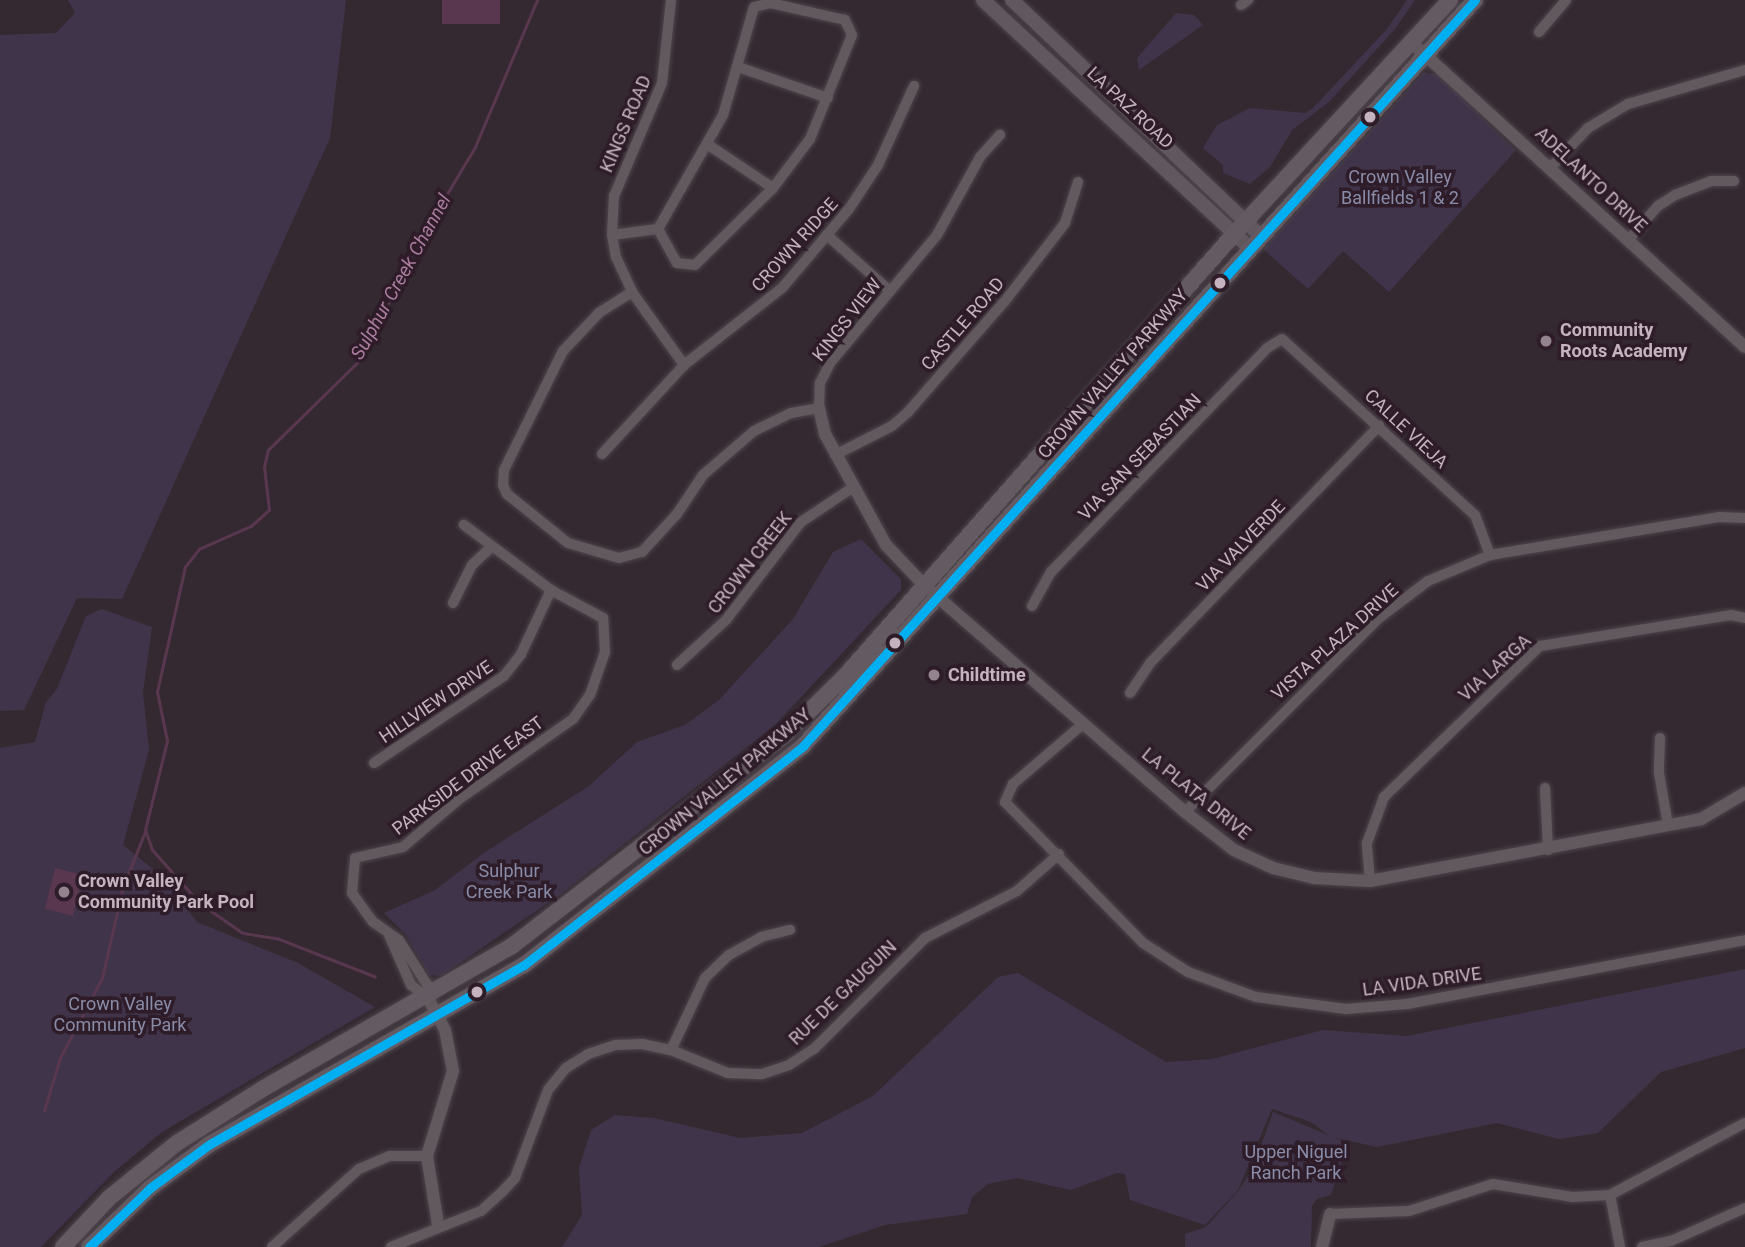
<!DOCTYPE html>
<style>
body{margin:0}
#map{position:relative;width:1745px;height:1247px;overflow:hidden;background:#342931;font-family:Roboto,sans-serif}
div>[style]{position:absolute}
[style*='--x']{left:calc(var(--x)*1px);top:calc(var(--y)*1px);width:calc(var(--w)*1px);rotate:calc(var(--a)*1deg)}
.green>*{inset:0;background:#40344a}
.water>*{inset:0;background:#59374f;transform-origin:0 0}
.stream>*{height:2.5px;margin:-1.25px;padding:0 1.25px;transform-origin:1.25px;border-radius:1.25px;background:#59374f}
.roads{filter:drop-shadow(0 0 2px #4d454b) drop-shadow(0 0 2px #4d454b)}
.minor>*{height:10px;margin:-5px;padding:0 5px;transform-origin:5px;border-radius:5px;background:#62595f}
.tertiary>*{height:12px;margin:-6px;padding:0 6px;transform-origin:6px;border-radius:6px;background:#62595f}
.secondary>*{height:14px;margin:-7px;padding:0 7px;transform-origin:7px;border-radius:7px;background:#61575e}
.primary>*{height:16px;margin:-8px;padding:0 8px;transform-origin:8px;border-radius:8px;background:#645b62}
.bus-1>*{height:9px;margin:-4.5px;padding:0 4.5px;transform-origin:4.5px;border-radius:4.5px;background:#00aff2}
.dots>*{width:19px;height:19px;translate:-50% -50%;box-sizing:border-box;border:4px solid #2e1d29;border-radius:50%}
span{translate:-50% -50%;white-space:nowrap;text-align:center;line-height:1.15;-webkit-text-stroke:7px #2e1d29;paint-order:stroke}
.street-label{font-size:18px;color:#c5b3c0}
.park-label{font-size:18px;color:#898ca9}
.poi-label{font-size:18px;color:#c5b3c0;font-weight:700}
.left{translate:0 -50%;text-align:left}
.water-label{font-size:19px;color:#aa7d9f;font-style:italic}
</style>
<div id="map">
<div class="green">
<i style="clip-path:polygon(68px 0,346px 0,330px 138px,122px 599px,77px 598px,24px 710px,0 711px,0 35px,56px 33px,75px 13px)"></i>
<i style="clip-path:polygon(1407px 0,1415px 0,1395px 29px,1329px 102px,1292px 130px,1270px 167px,1250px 184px,1223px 173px,1223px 165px,1203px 148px,1217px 125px,1250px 108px,1305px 113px,1312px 109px,1386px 30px)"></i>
<i style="clip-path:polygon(1176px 13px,1194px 15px,1203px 25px,1139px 70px,1137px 58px)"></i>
<i style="clip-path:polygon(1424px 72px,1438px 75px,1516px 150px,1389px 292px,1343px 251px,1308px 289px,1263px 249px)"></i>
<i style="clip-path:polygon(861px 539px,901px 579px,901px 590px,776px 724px,561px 894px,441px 976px,429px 975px,406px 935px,384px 913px,435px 890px,485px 852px,589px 786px,637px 742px,685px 725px,719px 700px,793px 619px,833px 552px)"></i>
<i style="clip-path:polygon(102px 609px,152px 627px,143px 693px,149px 750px,123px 845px,162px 876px,197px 922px,298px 963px,375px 1007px,162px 1132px,115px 1171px,41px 1247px,0 1247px,0 748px,35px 742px,46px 702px,57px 689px,86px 616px)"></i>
<i style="clip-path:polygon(1745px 969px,1745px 1048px,1661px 1072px,1598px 1133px,1559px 1139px,1497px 1123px,1377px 1147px,1331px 1137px,1311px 1122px,1272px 1109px,1238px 1190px,1205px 1225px,1130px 1200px,1125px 1174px,1117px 1173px,1071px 1190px,1017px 1178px,988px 1184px,972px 1197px,967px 1214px,885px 1225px,819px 1247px,562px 1247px,582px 1215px,579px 1168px,591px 1130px,615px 1115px,654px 1118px,740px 1138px,802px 1133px,873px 1096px,998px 977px,1018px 973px,1166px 1062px,1212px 1059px,1323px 1030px,1407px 1036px)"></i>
<i style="clip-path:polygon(1273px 1112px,1347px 1143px,1331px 1195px,1317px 1199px,1312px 1206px,1311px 1247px,1185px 1247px,1185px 1234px,1206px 1227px,1238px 1191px,1253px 1168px)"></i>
</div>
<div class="water">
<i style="left:442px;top:0;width:58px;height:24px"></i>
<i style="left:55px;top:868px;width:29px;height:42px;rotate:14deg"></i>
</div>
<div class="stream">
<i style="--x:375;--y:977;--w:104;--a:-158.6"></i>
<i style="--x:278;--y:939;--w:36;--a:-171"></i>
<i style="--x:242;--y:933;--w:52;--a:-145.1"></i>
<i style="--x:199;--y:903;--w:71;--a:-131.6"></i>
<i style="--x:152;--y:850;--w:21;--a:-109"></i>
<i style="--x:145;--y:830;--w:92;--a:-76.1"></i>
<i style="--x:167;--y:741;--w:50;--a:-101.5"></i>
<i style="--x:157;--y:692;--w:128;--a:-77.4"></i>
<i style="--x:185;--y:567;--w:23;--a:-52"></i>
<i style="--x:199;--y:549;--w:57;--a:-23.9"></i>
<i style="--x:251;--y:526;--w:24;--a:-42"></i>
<i style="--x:269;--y:510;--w:43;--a:-96.6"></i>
<i style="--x:264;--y:467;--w:17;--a:-77"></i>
<i style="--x:268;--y:450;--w:133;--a:-44.4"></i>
<i style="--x:363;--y:357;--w:114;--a:-65"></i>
<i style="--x:411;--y:254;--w:125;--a:-59.1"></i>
<i style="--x:475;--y:147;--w:160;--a:-67.1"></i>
<i style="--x:44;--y:1111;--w:55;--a:-73.2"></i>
<i style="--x:60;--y:1058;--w:90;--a:-62.3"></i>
<i style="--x:102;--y:978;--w:94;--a:-77.1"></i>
<i style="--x:123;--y:886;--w:58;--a:-67.8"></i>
</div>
<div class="roads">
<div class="minor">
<i style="--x:671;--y:0;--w:83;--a:96.2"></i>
<i style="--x:662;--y:83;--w:123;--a:113"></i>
<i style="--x:614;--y:196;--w:39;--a:93"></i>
<i style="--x:612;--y:235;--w:22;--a:80"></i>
<i style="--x:616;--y:257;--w:38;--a:65"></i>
<i style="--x:632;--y:292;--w:90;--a:54.5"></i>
<i style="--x:1241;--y:5;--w:9;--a:-36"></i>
<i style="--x:1539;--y:32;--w:42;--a:-49.8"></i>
<i style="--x:738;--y:67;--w:95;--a:19"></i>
<i style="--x:707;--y:144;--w:79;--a:33.7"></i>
<i style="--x:1552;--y:166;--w:52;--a:-46.5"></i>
<i style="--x:1588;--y:128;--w:47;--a:-31"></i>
<i style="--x:1628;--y:104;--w:122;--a:-16.2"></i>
<i style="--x:612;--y:235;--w:46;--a:-7.4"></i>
<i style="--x:658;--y:229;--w:39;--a:61"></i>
<i style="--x:677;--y:263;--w:18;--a:6"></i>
<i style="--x:695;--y:265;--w:110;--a:-44.6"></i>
<i style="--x:773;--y:188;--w:61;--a:-52.9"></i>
<i style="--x:810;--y:139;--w:112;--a:-68"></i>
<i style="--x:852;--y:35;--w:17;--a:-115"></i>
<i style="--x:845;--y:20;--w:76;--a:-167.1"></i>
<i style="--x:771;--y:3;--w:17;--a:167"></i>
<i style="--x:754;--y:7;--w:112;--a:106"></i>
<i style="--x:723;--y:115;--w:131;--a:119.7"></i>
<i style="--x:827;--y:235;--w:83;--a:41.6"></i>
<i style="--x:1629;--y:239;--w:44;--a:-48.7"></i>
<i style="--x:1658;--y:206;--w:20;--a:-33"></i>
<i style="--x:1675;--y:195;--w:39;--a:-21"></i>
<i style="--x:1711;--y:181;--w:23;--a:0"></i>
<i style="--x:632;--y:292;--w:39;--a:148"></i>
<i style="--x:599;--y:313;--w:52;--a:133.5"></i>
<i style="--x:563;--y:351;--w:133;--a:116.4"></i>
<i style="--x:504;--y:470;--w:15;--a:94"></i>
<i style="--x:503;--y:485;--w:10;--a:66"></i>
<i style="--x:507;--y:494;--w:78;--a:38.8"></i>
<i style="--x:568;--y:543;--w:53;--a:16.4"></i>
<i style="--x:619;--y:558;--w:24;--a:-15"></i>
<i style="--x:642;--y:552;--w:52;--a:-47.4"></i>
<i style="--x:677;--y:514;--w:47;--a:-56.3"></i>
<i style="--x:703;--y:475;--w:67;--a:-40.8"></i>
<i style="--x:754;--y:431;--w:41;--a:-25.9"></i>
<i style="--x:791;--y:413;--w:28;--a:-10"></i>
<i style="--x:819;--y:408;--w:25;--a:-88"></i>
<i style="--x:820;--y:383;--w:22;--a:-63"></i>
<i style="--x:830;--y:363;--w:167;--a:-50.1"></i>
<i style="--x:937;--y:235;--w:89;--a:-61.1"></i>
<i style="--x:980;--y:157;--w:30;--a:-48"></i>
<i style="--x:602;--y:454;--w:121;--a:-47.3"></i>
<i style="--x:684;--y:365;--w:126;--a:-38.2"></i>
<i style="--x:783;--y:287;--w:102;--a:-49.8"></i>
<i style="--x:849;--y:209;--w:53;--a:-56.6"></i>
<i style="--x:878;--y:165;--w:87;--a:-65.5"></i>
<i style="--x:835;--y:455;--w:64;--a:-27"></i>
<i style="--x:892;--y:426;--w:21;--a:-41"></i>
<i style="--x:908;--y:412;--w:147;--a:-48.9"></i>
<i style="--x:1005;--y:301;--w:98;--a:-52.4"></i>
<i style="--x:1065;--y:223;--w:43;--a:-72.4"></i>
<i style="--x:453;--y:603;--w:42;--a:-63.4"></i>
<i style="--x:472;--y:565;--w:26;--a:-43"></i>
<i style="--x:1032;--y:606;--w:39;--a:-61"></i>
<i style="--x:1051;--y:572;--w:311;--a:-46"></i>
<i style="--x:1267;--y:348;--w:17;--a:-31"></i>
<i style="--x:1282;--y:339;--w:261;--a:42.4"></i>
<i style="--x:1475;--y:515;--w:43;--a:69.4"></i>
<i style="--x:677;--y:665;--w:67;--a:-42.6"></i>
<i style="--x:726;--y:620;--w:123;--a:-52.6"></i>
<i style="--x:801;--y:522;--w:61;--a:-33.7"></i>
<i style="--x:1130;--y:693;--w:36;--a:-56"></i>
<i style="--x:1150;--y:663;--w:330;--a:-46"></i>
<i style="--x:1084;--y:723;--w:94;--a:139.3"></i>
<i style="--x:1013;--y:784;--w:20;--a:114"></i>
<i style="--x:1005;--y:802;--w:197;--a:45.6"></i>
<i style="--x:1143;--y:943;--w:54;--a:32.8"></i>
<i style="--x:1188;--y:972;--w:72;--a:20.2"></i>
<i style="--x:1256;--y:997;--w:91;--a:7.6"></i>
<i style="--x:1346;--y:1009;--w:61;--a:-4.7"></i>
<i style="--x:1407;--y:1004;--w:344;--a:-10.7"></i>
<i style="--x:1660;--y:738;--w:35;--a:92"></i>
<i style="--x:1659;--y:773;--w:53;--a:80.2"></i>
<i style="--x:374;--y:763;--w:156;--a:-33.8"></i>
<i style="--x:504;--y:676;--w:28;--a:-52"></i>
<i style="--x:521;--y:654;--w:71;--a:-64.9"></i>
<i style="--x:1545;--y:788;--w:62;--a:87.2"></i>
<i style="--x:1185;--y:812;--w:274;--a:-45"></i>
<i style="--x:1379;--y:618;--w:61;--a:-37.1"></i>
<i style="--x:1428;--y:581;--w:67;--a:-22.8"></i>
<i style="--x:1490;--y:555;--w:232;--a:-9.4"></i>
<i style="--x:1719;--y:517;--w:26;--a:2"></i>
<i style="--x:1370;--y:881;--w:38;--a:-95"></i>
<i style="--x:1367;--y:843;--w:49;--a:-69.7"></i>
<i style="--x:1384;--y:797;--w:217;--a:-44.1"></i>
<i style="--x:1540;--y:646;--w:193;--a:-9.2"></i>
<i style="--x:1731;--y:615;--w:14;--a:12"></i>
<i style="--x:389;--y:935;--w:55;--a:66.3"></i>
<i style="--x:411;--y:985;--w:21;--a:37"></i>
<i style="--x:428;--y:998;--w:12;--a:-90"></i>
<i style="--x:428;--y:986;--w:54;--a:-122.2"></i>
<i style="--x:399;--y:940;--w:32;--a:-145"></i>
<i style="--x:373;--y:922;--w:36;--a:-126"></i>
<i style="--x:352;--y:893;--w:35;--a:-85"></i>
<i style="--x:355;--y:858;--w:49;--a:-12.9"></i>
<i style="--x:403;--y:847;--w:72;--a:-40.5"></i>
<i style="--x:458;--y:800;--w:141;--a:-35.2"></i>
<i style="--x:573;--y:719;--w:29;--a:-55"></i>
<i style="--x:590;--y:695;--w:46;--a:-70.8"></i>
<i style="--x:605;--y:652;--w:34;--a:-93"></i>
<i style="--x:603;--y:618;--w:59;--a:-151.7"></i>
<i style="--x:551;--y:590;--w:109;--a:-143.2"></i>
<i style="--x:671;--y:1050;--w:80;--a:-64.7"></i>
<i style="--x:705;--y:978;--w:33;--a:-44"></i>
<i style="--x:729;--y:955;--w:37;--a:-29"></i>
<i style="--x:761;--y:937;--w:30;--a:-14"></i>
<i style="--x:1610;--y:1195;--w:53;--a:79.1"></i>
<i style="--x:1330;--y:1214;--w:79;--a:-2.2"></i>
<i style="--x:1409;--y:1211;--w:88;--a:-17.8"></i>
<i style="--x:1493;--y:1184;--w:80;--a:9.3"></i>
<i style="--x:1572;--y:1197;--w:38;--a:-3"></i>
<i style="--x:1610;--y:1195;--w:153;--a:-28.1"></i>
<i style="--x:272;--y:1247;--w:117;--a:-41.9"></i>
<i style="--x:359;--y:1169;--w:34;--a:-23"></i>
<i style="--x:390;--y:1156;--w:37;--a:0"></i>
<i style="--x:391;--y:1247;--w:97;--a:-21.8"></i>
<i style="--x:481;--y:1211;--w:28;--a:-42"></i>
<i style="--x:502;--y:1192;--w:19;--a:-47"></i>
<i style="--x:515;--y:1178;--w:94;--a:-69.4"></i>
<i style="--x:548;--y:1090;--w:28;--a:-51"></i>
<i style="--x:566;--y:1068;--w:26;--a:-32"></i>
<i style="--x:588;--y:1054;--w:28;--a:-18"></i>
<i style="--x:615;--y:1045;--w:27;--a:-2"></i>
<i style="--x:642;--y:1044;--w:30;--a:12"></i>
<i style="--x:671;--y:1050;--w:61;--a:22"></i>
<i style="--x:728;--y:1073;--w:34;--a:2"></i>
<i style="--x:762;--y:1074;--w:28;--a:-18"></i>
<i style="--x:789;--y:1065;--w:30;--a:-33"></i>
<i style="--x:814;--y:1049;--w:157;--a:-45"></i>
<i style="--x:925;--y:938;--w:103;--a:-27.1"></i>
<i style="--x:1017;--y:891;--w:56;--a:-41.4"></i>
<i style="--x:1642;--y:1247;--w:30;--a:-12"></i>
<i style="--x:1671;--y:1241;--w:81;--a:-24"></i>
</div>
<div class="tertiary">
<i style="--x:1411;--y:42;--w:452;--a:42.4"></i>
<i style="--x:819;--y:408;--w:27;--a:77"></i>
<i style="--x:825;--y:434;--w:127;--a:61.2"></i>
<i style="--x:886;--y:545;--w:57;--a:46.4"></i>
<i style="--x:925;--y:586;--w:344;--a:41"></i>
<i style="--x:1185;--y:812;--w:62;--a:37.8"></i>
<i style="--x:1234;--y:850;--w:43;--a:24.8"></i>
<i style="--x:1273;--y:868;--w:42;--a:13.7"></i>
<i style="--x:1314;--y:878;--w:56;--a:3.1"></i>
<i style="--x:1370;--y:881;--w:337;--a:-10.6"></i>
<i style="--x:1701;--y:819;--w:51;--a:-30.6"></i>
<i style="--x:428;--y:998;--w:36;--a:62"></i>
<i style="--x:445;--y:1030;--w:42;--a:79"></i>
<i style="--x:453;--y:1071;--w:89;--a:107"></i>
<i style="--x:427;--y:1156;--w:70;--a:80.9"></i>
<i style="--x:1322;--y:1247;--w:34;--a:-76"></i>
</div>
<div class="secondary">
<i style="--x:983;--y:0;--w:363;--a:42.9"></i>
<i style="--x:1012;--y:0;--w:342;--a:43.5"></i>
</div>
<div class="primary">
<i style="--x:63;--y:1247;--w:67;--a:-46.8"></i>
<i style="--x:109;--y:1198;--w:87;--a:-39"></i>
<i style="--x:177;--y:1143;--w:103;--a:-32.3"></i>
<i style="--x:264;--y:1088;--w:286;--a:-29.8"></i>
<i style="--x:512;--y:946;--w:346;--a:-37.7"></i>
<i style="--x:786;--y:734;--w:83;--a:-44.5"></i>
<i style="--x:845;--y:676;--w:590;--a:-48.64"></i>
<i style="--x:1235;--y:233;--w:317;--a:-47.3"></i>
<i style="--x:89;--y:1247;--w:85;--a:-44"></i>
<i style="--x:150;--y:1188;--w:74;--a:-36.3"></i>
<i style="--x:210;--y:1144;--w:361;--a:-29.7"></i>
<i style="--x:524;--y:965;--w:355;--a:-38.1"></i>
<i style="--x:803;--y:746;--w:1004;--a:-47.99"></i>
</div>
</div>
<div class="bus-1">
<i style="--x:89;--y:1247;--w:85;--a:-44"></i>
<i style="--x:150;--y:1188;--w:74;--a:-36.3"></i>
<i style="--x:210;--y:1144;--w:361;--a:-29.7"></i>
<i style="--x:524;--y:965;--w:355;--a:-38.1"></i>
<i style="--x:803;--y:746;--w:1004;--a:-47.99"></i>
</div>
<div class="dots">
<i style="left:1370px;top:117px;background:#c5b3c0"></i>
<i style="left:1220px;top:283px;background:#c5b3c0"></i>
<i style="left:1546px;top:341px;background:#92838e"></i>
<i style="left:895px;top:643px;background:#c5b3c0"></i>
<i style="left:934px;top:675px;background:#92838e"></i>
<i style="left:64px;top:892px;background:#92838e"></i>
<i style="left:477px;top:992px;background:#c5b3c0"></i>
</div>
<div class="street-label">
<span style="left:1130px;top:108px;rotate:43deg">LA PAZ ROAD</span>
<span style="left:626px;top:124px;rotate:-67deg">KINGS ROAD</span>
<span style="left:1591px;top:180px;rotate:43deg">ADELANTO DRIVE</span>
<span style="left:795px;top:245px;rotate:-48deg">CROWN RIDGE</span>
<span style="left:847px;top:320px;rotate:-52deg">KINGS VIEW</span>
<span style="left:963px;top:324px;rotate:-49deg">CASTLE ROAD</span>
<span style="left:1113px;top:374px;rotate:-49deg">CROWN VALLEY PARKWAY</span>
<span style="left:1406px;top:429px;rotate:43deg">CALLE VIEJA</span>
<span style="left:1140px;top:457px;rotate:-46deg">VIA SAN SEBASTIAN</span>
<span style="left:1241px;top:546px;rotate:-46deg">VIA VALVERDE</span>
<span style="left:750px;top:563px;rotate:-52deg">CROWN CREEK</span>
<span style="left:1335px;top:642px;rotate:-42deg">VISTA PLAZA DRIVE</span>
<span style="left:1495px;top:668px;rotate:-42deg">VIA LARGA</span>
<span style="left:436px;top:702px;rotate:-34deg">HILLVIEW DRIVE</span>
<span style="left:468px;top:776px;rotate:-37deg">PARKSIDE DRIVE EAST</span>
<span style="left:725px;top:782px;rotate:-40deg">CROWN VALLEY PARKWAY</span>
<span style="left:1196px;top:794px;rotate:39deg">LA PLATA DRIVE</span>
<span style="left:1422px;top:982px;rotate:-8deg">LA VIDA DRIVE</span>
<span style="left:843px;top:993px;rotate:-44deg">RUE DE GAUGUIN</span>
</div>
<div class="park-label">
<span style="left:1400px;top:188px">Crown Valley<br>Ballfields 1 &amp; 2</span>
<span style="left:509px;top:882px">Sulphur<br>Creek Park</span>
<span style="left:120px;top:1015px">Crown Valley<br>Community Park</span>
<span style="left:1296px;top:1163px">Upper Niguel<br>Ranch Park</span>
</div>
<div class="poi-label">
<span class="left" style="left:1560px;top:341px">Community<br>Roots Academy</span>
<span class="left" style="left:948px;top:675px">Childtime</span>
<span class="left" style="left:78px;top:892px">Crown Valley<br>Community Park Pool</span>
</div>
<div class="water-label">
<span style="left:401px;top:277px;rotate:-61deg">Sulphur Creek Channel</span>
</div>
</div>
